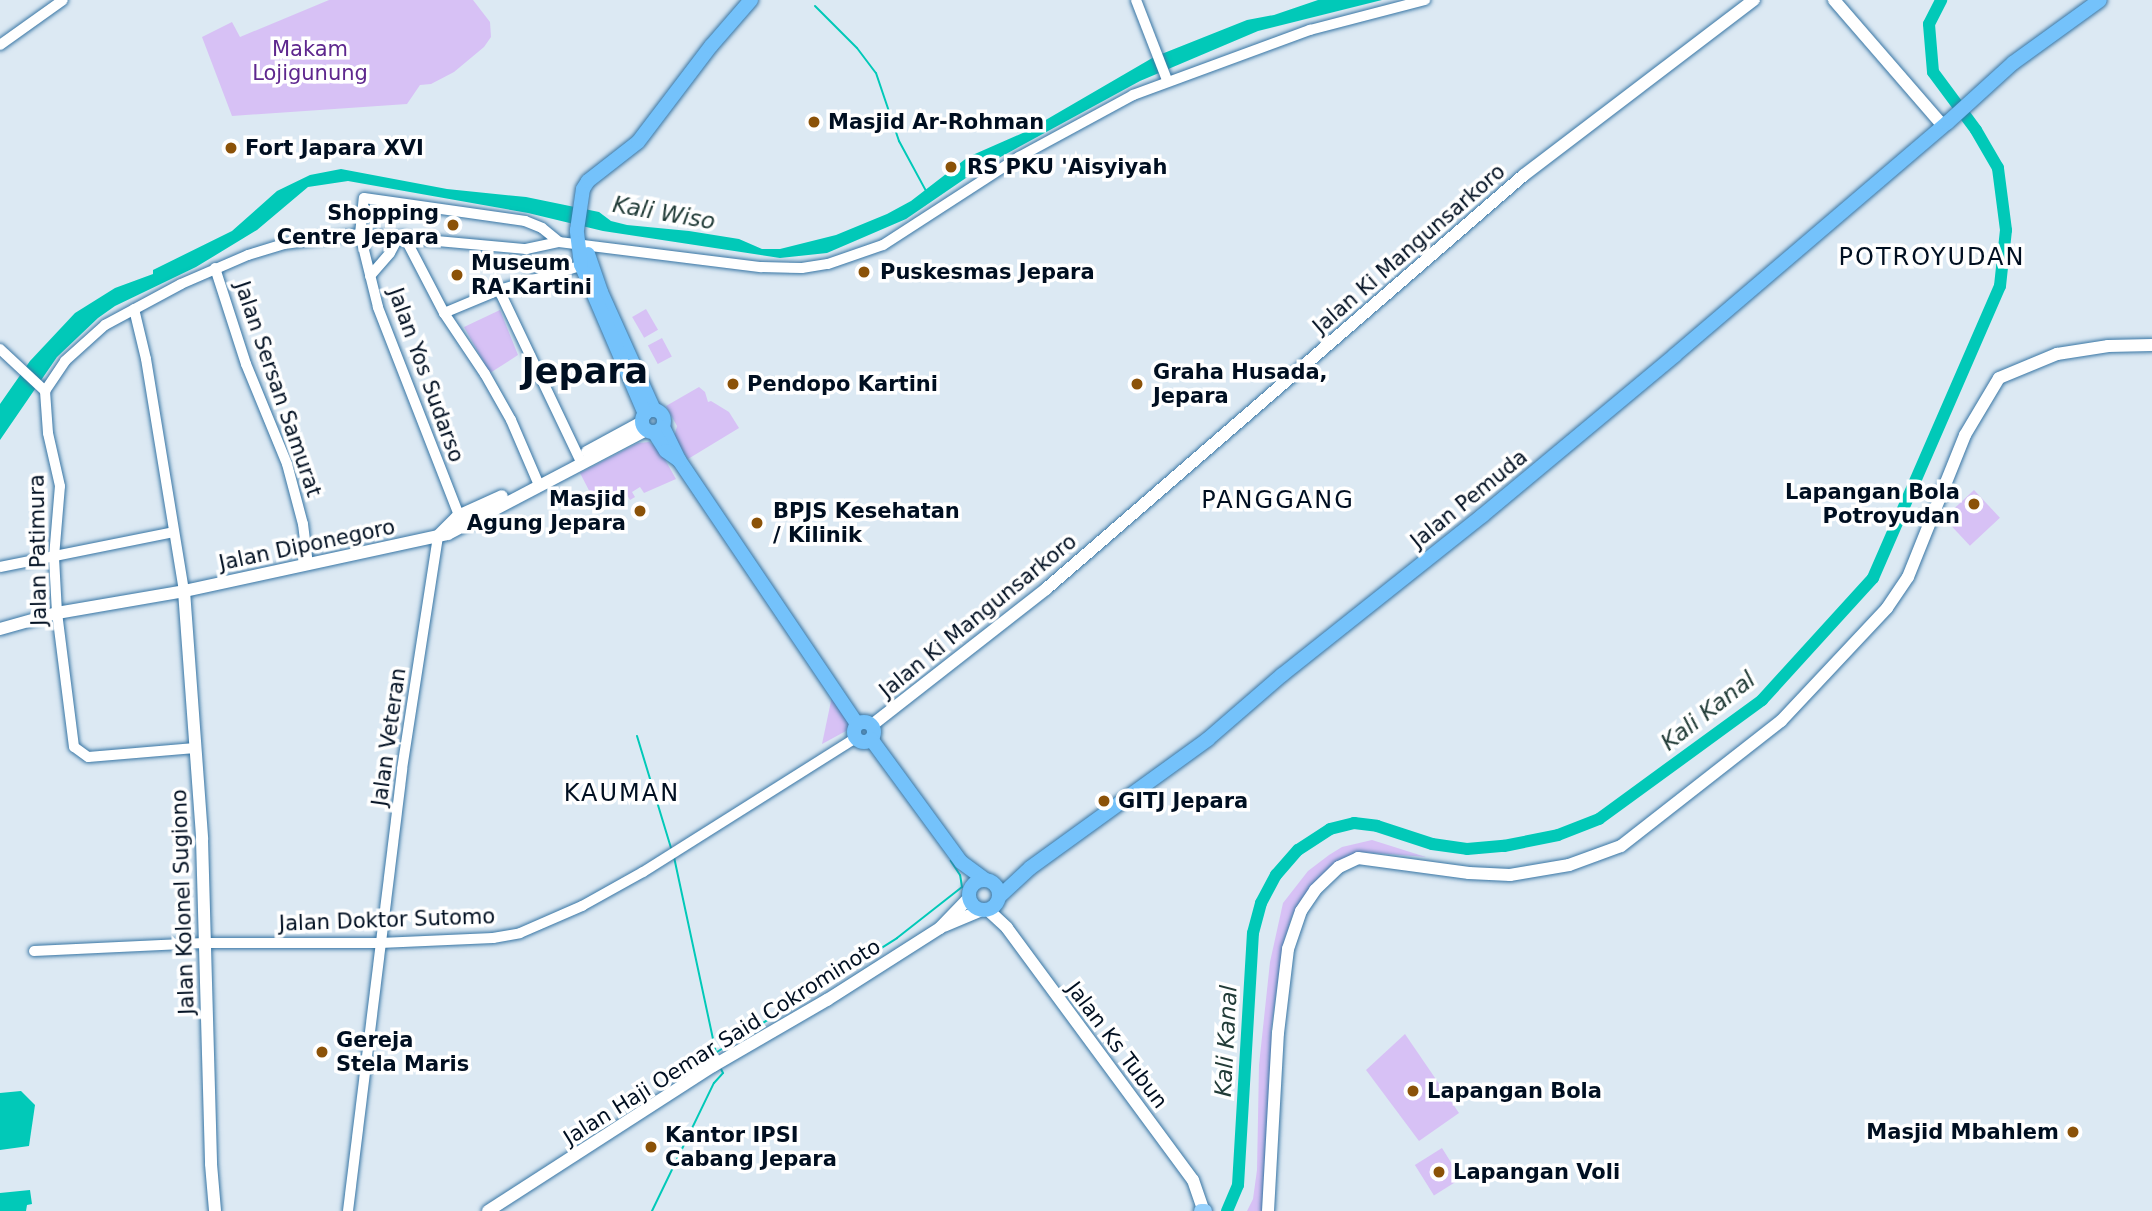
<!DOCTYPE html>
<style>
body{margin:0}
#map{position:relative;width:2152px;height:1211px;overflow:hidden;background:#dce9f3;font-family:"DejaVu Sans",sans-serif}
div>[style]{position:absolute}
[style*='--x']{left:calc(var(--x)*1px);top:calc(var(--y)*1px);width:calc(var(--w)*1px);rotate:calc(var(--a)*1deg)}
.green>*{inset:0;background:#d7c1f5;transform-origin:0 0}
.water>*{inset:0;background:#01c9b8}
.stream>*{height:2px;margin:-1px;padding:0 1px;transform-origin:1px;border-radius:1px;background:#01c9b8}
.river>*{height:12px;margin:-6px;padding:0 6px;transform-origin:6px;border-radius:6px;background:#01c9b8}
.roads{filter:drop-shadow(0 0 2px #3775a4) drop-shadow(0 0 2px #3775a4)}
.tertiary>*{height:10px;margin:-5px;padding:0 5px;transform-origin:5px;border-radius:5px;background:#fff}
.secondary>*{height:12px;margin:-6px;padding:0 6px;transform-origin:6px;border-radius:6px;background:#fff}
.primary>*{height:14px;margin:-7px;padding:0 7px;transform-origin:7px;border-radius:7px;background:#97d1fc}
.trunk>*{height:14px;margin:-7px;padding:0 7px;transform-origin:7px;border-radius:7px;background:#74c2fb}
.trunk>.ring{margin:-7px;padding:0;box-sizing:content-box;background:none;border:14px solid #74c2fb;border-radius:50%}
.dots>*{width:19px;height:19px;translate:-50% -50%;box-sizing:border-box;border:4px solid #fff;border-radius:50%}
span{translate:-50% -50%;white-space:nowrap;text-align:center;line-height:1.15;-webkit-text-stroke:7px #fff;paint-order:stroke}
.park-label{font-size:21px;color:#5e278e}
.poi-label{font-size:21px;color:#000f21;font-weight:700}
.left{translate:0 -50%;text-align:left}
.right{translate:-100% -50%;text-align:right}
.street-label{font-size:21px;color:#000f21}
.water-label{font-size:23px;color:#223c38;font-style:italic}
.quarter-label{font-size:24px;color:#000f21;letter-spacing:2px}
.town-label{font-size:35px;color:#000f21;font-weight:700}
</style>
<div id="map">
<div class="green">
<i style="clip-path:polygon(329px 0,473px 0,490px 22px,491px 37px,484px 47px,454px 72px,431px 84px,420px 85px,407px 104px,232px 116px,202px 37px,232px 22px,240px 37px)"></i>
<i style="left:646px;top:309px;width:24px;height:16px;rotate:60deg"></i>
<i style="clip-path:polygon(500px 310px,518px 355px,490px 373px,464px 327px)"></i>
<i style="left:662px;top:338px;width:21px;height:16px;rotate:62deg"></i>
<i style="clip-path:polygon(699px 387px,705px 392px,708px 402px,711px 401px,729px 412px,739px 428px,688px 459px,674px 437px,677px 426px,666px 406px)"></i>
<i style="clip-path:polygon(649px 442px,659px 449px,676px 479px,644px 493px,640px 487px,632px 492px,635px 497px,630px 500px,623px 488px,595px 502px,580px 473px,638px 443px)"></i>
<i style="left:1974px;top:490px;width:38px;height:41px;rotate:47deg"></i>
<i style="clip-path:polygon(835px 682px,854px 713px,846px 731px,822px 744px)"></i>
<i style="clip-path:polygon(1372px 840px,1426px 857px,1361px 852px,1314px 884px,1292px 916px,1283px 945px,1271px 1030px,1273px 1062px,1262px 1211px,1247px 1211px,1253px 1199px,1257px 1170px,1259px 1065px,1270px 962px,1283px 903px,1308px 871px,1329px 855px,1342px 847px)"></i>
<i style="clip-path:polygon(1405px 1034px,1459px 1113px,1419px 1141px,1366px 1070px)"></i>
<i style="left:1442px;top:1148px;width:36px;height:32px;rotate:58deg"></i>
</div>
<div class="water">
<i style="clip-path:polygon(1318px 0,1382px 0,1258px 31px,1140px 81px,982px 167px,906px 219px,827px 253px,780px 258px,603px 231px,528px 213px,348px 181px,308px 187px,257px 230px,196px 267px,115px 306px,98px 318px,57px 357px,0 440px,0 404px,30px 361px,75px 313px,115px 288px,153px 274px,153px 270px,232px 231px,277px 191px,310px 175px,341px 169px,447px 189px,526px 197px,599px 212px,611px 221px,627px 225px,689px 231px,739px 239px,762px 249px,780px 249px,836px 235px,887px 214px,911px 201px,968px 157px,1025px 132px,1154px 57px,1247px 20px,1274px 15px)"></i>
<i style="clip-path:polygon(21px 1091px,35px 1105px,29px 1146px,0 1150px,0 1093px)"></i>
<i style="clip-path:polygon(30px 1190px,32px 1204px,27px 1205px,26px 1211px,0 1211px,0 1193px)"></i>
</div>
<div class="stream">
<i style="--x:815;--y:6;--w:59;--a:45"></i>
<i style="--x:857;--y:48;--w:31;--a:53"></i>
<i style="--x:876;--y:73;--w:72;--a:71.3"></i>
<i style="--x:899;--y:141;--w:57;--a:61.6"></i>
<i style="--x:637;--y:736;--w:117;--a:73.1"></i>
<i style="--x:674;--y:857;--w:205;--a:77.9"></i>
<i style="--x:717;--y:1052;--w:213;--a:-32.3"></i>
<i style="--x:897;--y:938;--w:83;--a:-38.1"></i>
<i style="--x:962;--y:887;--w:12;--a:-99"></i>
<i style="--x:960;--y:875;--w:17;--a:-123"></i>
<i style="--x:652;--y:1211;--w:142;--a:-64.2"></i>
<i style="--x:714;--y:1083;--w:13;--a:-48"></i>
<i style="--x:723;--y:1073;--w:4;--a:-117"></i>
</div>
<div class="river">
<i style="--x:1227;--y:1211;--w:28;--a:-67"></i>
<i style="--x:1238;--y:1185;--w:252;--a:-86.6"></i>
<i style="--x:1253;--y:933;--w:31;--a:-75"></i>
<i style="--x:1261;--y:903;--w:32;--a:-62"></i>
<i style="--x:1276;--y:875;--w:33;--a:-49"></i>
<i style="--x:1298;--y:850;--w:38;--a:-33"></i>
<i style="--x:1330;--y:829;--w:25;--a:-14"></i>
<i style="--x:1354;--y:823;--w:23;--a:7"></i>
<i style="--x:1377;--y:826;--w:58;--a:18.1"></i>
<i style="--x:1432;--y:844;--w:35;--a:8"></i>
<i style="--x:1467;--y:849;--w:37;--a:-5"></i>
<i style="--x:1504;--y:846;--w:55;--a:-11.5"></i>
<i style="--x:1558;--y:835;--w:44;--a:-21.3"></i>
<i style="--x:1599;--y:819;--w:202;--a:-36.1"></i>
<i style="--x:1762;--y:700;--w:165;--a:-47.7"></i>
<i style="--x:1873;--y:578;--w:318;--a:-66.5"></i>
<i style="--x:2000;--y:286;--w:56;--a:-83.9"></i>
<i style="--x:2006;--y:230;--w:63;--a:-97.4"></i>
<i style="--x:1998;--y:168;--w:44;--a:-120.1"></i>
<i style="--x:1976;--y:130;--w:72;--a:-126.6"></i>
<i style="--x:1933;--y:72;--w:48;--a:-94.8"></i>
<i style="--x:1929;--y:24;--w:27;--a:-63"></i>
</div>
<div class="roads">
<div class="tertiary">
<i style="--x:1136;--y:0;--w:86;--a:68.8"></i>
<i style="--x:0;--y:45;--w:77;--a:-35.5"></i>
<i style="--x:404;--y:236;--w:87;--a:62.5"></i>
<i style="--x:444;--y:313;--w:73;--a:56.1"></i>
<i style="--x:485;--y:374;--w:53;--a:60.5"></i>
<i style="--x:511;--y:420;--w:71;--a:66.7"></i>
<i style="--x:215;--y:268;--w:101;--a:72.1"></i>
<i style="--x:246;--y:364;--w:108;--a:67.7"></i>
<i style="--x:287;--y:464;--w:62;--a:75.1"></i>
<i style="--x:303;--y:524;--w:41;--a:83"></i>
<i style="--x:370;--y:276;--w:30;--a:-49"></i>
<i style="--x:390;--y:253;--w:19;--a:-62"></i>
<i style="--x:499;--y:290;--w:193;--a:64.5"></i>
<i style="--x:134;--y:309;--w:51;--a:76.5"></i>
<i style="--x:146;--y:359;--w:235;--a:80.7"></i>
<i style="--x:444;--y:313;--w:60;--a:-22.7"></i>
<i style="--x:499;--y:290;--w:92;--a:-16.5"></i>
<i style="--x:0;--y:349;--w:62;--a:43"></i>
<i style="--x:462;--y:523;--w:232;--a:-111.3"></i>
<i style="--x:378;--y:307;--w:75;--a:-103.9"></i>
<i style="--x:360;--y:234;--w:36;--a:-84"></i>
<i style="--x:364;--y:198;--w:163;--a:8.1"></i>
<i style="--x:525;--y:221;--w:18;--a:22"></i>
<i style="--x:542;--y:228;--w:22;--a:39"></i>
<i style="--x:0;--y:567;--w:177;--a:-11.4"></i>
<i style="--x:195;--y:748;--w:107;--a:175.2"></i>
<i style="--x:88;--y:757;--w:17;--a:-144"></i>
<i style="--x:74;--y:747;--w:135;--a:-97.2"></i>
<i style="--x:57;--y:613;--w:56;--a:-93.1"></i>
<i style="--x:54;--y:557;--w:71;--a:-85.2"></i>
<i style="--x:60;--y:486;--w:54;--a:-102.8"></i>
<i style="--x:48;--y:433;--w:42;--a:-94.1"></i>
<i style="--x:45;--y:391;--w:36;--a:-56"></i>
<i style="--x:65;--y:361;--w:54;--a:-42"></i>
<i style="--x:105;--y:325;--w:86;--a:-28.3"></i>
<i style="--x:181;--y:284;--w:73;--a:-23.4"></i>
<i style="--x:248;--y:255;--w:38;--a:-17"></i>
<i style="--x:284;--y:244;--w:77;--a:-7.5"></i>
<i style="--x:360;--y:234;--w:167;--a:5.2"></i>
<i style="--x:526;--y:249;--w:34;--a:-12"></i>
<i style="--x:559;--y:242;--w:204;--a:7.1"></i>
<i style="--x:761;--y:267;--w:41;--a:1.4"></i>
<i style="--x:802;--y:268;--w:26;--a:-9"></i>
<i style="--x:828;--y:264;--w:58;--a:-19.1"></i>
<i style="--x:883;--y:245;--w:162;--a:-32.9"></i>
<i style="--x:1019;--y:157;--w:130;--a:-28.5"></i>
<i style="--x:1133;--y:95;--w:189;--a:-20.2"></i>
<i style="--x:1310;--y:30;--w:119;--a:-14.6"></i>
<i style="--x:34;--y:951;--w:170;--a:-2.7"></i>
<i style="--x:204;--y:943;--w:176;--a:0"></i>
<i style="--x:380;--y:943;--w:113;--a:-2.5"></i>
<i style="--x:493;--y:938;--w:27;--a:-10"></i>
<i style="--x:520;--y:933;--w:68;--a:-23.5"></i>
<i style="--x:582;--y:906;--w:70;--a:-29.1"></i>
<i style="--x:643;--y:872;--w:252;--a:-32.2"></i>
<i style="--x:348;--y:1211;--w:445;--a:-83"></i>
<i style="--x:402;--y:769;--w:236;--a:-81.2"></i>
</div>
<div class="secondary">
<i style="--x:1834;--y:0;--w:167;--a:49.1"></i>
<i style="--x:587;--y:452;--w:63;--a:-28.6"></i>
<i style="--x:438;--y:536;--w:28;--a:-45"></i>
<i style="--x:458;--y:516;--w:48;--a:-24.4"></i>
<i style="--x:184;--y:591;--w:249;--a:85.8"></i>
<i style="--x:202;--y:839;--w:325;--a:88.4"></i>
<i style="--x:211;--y:1164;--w:47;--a:85.1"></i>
<i style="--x:0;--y:629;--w:59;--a:-15.7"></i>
<i style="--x:57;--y:613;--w:129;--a:-9.8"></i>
<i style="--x:184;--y:591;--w:270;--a:-12.2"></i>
<i style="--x:448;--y:534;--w:224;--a:-27.7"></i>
<i style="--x:872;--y:725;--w:221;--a:-38"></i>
<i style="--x:1046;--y:589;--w:632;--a:-40.9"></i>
<i style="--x:1524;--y:175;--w:289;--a:-37.3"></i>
<i style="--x:988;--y:910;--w:26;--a:43"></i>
<i style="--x:1007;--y:928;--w:313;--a:53.6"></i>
<i style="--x:1193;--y:1180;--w:31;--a:71"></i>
<i style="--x:944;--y:926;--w:41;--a:-22.8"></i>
<i style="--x:488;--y:1211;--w:268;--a:-32.8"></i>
<i style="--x:713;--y:1066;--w:132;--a:-30.1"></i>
<i style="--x:827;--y:1000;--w:134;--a:-32.5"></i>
<i style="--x:940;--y:928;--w:42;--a:-46"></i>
<i style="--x:1268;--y:1211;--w:178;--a:-86.8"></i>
<i style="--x:1278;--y:1033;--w:85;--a:-83.2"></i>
<i style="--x:1288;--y:949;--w:40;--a:-71.1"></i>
<i style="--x:1301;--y:911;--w:25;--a:-56"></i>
<i style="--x:1315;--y:890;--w:33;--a:-44"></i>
<i style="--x:1339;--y:867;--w:21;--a:-25"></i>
<i style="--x:1358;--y:858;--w:112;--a:7.7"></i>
<i style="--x:1469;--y:873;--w:41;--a:2.8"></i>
<i style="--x:1510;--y:875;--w:60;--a:-9.6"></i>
<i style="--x:1569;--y:865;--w:55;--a:-20.1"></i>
<i style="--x:1621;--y:846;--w:203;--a:-38"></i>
<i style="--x:1781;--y:721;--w:155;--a:-46.8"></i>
<i style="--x:1887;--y:608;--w:37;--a:-56"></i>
<i style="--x:1908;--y:577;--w:153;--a:-68.1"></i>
<i style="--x:1965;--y:435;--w:66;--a:-59.2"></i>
<i style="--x:1999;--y:378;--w:63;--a:-22.5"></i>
<i style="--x:2057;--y:354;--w:52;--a:-8.9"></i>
<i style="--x:2108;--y:346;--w:44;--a:-1.3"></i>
</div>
<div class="primary">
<i style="--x:1201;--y:1211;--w:4;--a:0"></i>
</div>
<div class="trunk">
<i style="--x:588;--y:254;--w:40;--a:71.1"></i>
<i style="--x:601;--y:292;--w:129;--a:65.8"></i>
<i class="ring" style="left:642px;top:410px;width:8px;height:8px"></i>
<i style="--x:645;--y:414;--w:162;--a:-113.2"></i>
<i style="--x:581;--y:265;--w:35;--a:-97"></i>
<i style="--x:577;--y:230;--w:41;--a:-81.7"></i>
<i style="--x:583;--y:189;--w:9;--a:-58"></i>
<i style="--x:588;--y:181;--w:63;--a:-38"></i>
<i style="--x:638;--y:142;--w:121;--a:-52.8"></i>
<i style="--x:711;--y:46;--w:61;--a:-49"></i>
<i style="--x:663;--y:427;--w:37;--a:64"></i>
<i style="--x:679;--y:460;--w:318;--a:56"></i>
<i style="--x:654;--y:432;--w:22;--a:58"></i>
<i style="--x:666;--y:451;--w:16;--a:35"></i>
<i class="ring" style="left:854px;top:722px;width:6px;height:6px"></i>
<i style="--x:871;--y:739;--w:152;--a:53.8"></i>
<i style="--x:961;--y:862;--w:29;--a:36"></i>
<i class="ring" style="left:969px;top:880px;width:16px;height:16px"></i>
<i style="--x:1000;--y:896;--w:41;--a:-43"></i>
<i style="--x:1030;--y:868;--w:220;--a:-35.9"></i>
<i style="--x:1208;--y:739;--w:98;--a:-40.9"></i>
<i style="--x:1282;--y:675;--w:256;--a:-38.5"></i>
<i style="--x:1482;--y:516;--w:251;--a:-39.8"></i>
<i style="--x:1675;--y:355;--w:358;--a:-40.5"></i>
<i style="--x:1947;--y:123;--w:89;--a:-42.3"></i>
<i style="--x:2013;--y:63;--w:107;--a:-35.9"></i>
</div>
</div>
<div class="dots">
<i style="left:814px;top:122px;background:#8b5208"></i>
<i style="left:231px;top:148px;background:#8b5208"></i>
<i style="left:951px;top:167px;background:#8b5208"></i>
<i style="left:453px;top:225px;background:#8b5208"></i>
<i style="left:864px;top:272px;background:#8b5208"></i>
<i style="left:457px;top:275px;background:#8b5208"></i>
<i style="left:733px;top:384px;background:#8b5208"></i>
<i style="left:1137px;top:384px;background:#8b5208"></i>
<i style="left:1974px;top:504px;background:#8b5208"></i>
<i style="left:640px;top:511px;background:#8b5208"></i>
<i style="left:757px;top:523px;background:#8b5208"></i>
<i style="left:1104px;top:801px;background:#8b5208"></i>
<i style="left:322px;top:1052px;background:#8b5208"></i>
<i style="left:1413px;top:1091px;background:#8b5208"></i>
<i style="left:2073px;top:1132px;background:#8b5208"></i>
<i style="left:651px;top:1147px;background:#8b5208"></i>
<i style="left:1439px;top:1172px;background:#8b5208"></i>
</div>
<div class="park-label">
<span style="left:310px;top:61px">Makam<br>Lojigunung</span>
</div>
<div class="poi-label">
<span class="left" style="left:828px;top:122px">Masjid Ar-Rohman</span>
<span class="left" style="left:245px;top:148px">Fort Japara XVI</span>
<span class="left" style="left:967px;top:167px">RS PKU 'Aisyiyah</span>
<span class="right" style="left:439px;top:225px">Shopping<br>Centre Jepara</span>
<span class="left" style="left:471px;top:275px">Museum<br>RA.Kartini</span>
<span class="left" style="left:880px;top:272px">Puskesmas Jepara</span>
<span class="left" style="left:1153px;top:384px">Graha Husada,<br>Jepara</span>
<span class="left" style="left:747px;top:384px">Pendopo Kartini</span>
<span class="right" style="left:1960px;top:504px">Lapangan Bola<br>Potroyudan</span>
<span class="right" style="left:626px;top:511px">Masjid<br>Agung Jepara</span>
<span class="left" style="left:773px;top:523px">BPJS Kesehatan<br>/ Kilinik</span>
<span class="left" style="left:1118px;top:801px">GITJ Jepara</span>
<span class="left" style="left:336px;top:1052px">Gereja<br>Stela Maris</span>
<span class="left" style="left:1427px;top:1091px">Lapangan Bola</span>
<span class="right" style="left:2059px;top:1132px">Masjid Mbahlem</span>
<span class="left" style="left:665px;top:1147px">Kantor IPSI<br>Cabang Jepara</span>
<span class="left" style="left:1453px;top:1172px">Lapangan Voli</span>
</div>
<div class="street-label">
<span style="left:1409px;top:249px;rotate:-41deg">Jalan Ki Mangunsarkoro</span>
<span style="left:426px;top:375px;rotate:70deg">Jalan Yos Sudarso</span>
<span style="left:278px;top:389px;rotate:71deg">Jalan Sersan Samurat</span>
<span style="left:1469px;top:499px;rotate:-39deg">Jalan Pemuda</span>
<span style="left:307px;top:545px;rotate:-12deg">Jalan Diponegoro</span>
<span style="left:38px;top:550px;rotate:-91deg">Jalan Patimura</span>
<span style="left:978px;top:616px;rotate:-39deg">Jalan Ki Mangunsarkoro</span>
<span style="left:389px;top:737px;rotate:-82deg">Jalan Veteran</span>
<span style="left:183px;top:902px;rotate:-92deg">Jalan Kolonel Sugiono</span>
<span style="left:387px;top:920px;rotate:-2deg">Jalan Doktor Sutomo</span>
<span style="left:722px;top:1042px;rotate:-32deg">Jalan Haji Oemar Said Cokrominoto</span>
<span style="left:1117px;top:1045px;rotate:53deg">Jalan Ks Tubun</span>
</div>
<div class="water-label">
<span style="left:664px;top:213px;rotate:10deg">Kali Wiso</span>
<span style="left:1708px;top:711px;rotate:-38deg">Kali Kanal</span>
<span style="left:1226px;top:1041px;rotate:-87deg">Kali Kanal</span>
</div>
<div class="quarter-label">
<span style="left:1932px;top:258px">POTROYUDAN</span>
<span style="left:1278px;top:501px">PANGGANG</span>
<span style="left:622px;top:794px">KAUMAN</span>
</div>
<div class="town-label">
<span style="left:585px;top:371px">Jepara</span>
</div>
</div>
